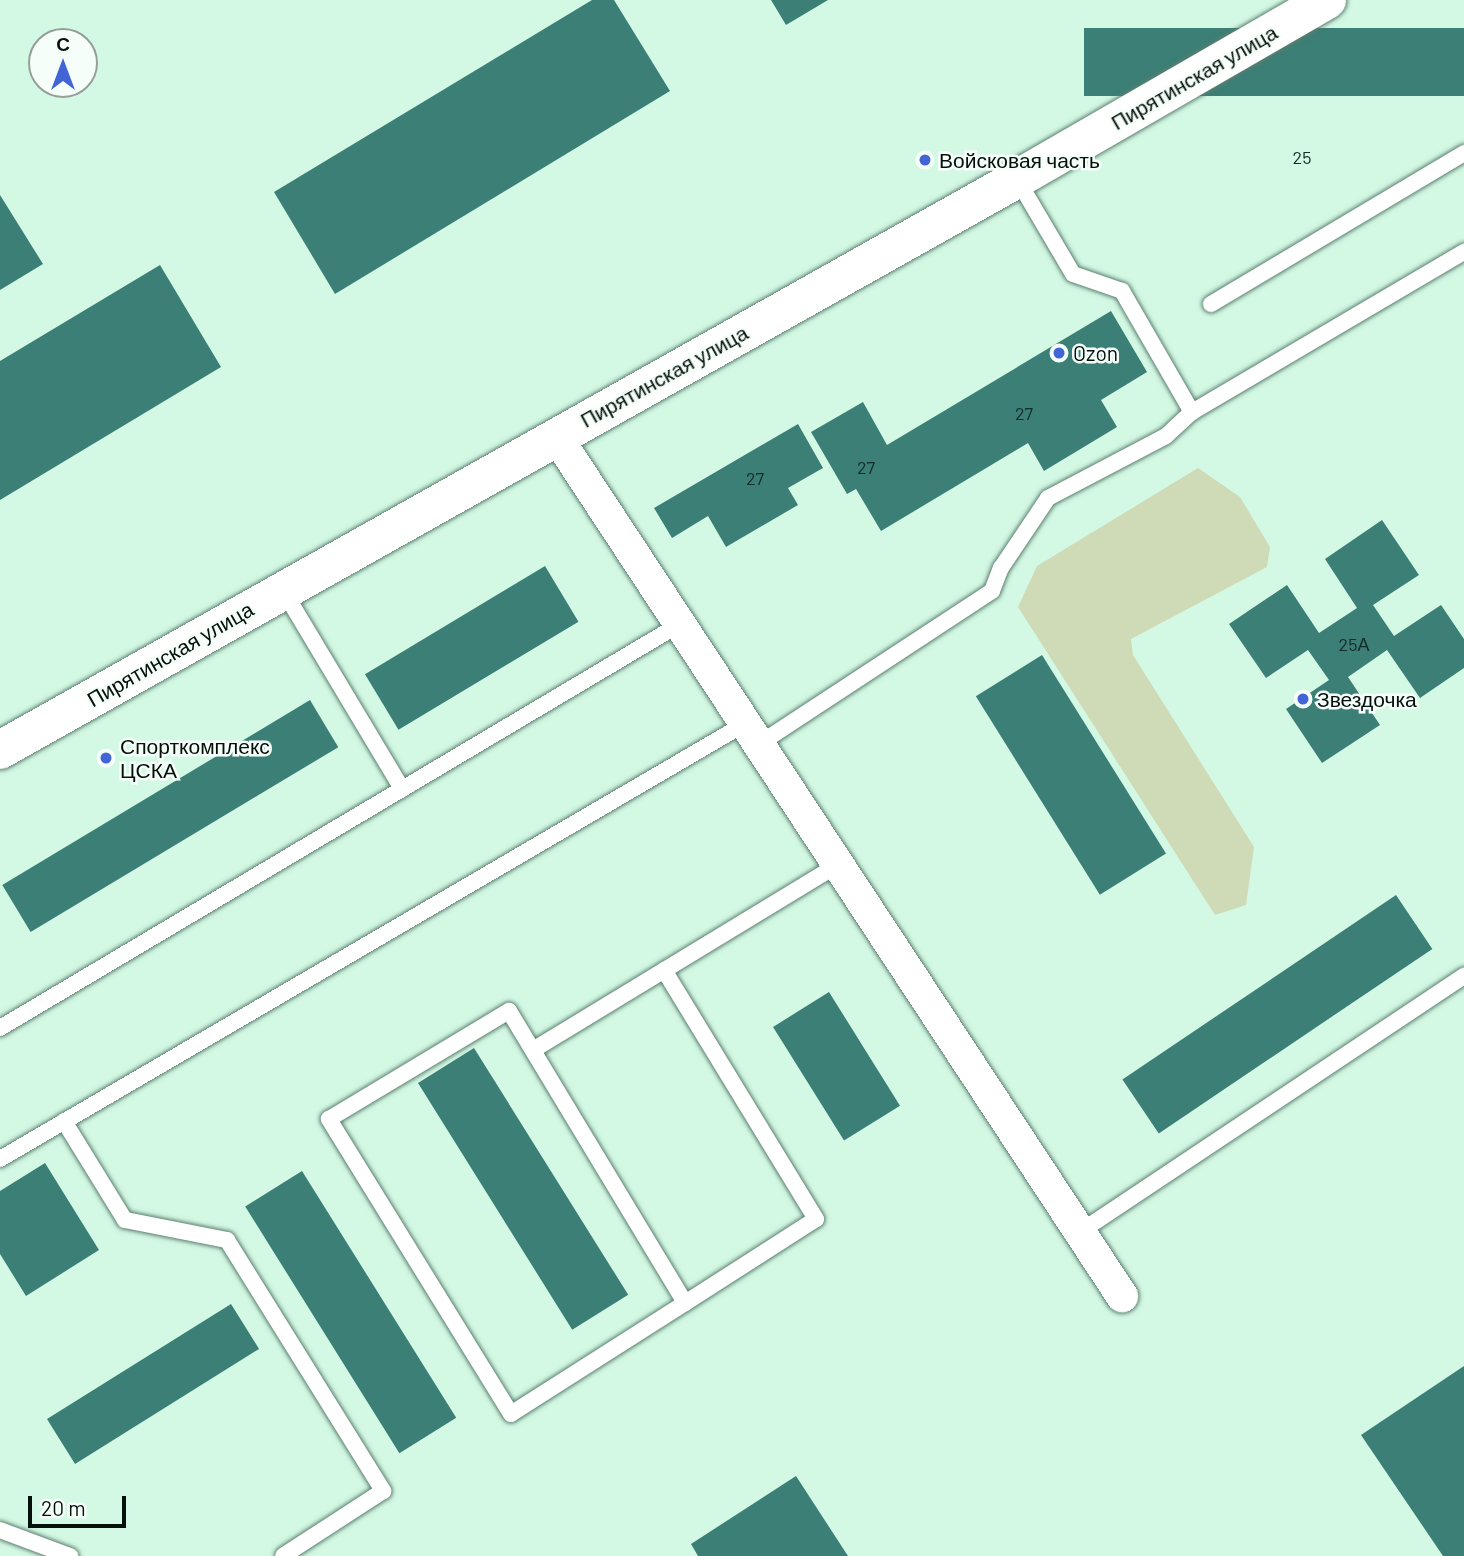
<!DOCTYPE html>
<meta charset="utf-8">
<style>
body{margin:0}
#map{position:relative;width:1464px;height:1556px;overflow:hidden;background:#d3f9e5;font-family:Barlow,sans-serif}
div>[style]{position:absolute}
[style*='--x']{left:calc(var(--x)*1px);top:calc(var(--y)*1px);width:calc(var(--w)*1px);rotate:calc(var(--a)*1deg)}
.green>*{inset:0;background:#cfdab7}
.building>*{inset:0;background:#3c7f76;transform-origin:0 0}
.roads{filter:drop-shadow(0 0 2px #5c7f6e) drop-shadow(0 0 2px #5c7f6e)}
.lane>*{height:16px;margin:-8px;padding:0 8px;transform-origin:8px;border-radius:8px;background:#fff}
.street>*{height:32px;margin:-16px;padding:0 16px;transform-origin:16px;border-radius:16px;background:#fff}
.secondary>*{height:38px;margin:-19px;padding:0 19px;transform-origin:19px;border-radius:19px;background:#fff}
.dots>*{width:19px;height:19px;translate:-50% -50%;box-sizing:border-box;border:4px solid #f6fefa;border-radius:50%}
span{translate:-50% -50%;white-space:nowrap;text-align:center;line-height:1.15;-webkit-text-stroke:5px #f6fefa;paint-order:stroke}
.number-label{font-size:18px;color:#122c26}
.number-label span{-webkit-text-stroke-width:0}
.street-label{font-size:21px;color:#04110b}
.poi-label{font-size:21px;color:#04110b}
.left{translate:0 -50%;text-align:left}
.north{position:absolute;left:28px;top:28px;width:70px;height:70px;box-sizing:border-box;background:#f6fefa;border:2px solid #959f9a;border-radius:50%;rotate:0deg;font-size:19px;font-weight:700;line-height:28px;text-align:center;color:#04110b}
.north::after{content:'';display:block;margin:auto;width:24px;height:32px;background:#4164d6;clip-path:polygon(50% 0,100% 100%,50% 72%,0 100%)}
.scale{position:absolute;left:28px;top:1496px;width:98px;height:32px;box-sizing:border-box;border:4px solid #04110b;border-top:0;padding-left:9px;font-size:21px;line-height:24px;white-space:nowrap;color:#04110b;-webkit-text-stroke:5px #f6fefa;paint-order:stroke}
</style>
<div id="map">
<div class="green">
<i style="clip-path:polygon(1198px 468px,1240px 497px,1270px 547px,1267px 567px,1131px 639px,1133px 655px,1254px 847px,1246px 905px,1215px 915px,1018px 607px,1037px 566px)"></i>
</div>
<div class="building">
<i style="clip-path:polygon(592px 0,614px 0,670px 91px,335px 294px,274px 192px)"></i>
<i style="clip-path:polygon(771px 0,828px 0,786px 25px)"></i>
<i style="left:1464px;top:28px;width:68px;height:380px;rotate:90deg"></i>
<i style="clip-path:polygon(0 195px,43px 264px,0 290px)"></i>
<i style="clip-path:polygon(160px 265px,221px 367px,0 500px,0 361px)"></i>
<i style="clip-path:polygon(1111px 311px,1147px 372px,1101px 400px,1117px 427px,1044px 471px,1028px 443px,881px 531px,856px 489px,847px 494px,811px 432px,863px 402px,887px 445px)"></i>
<i style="clip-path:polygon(798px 424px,823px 468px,788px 488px,798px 505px,726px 547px,708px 516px,672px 538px,654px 508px)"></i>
<i style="clip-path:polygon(1382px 520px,1419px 575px,1373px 605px,1394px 636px,1441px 605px,1464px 639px,1464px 668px,1420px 698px,1387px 650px,1348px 677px,1380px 725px,1322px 763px,1286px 709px,1329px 680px,1308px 650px,1266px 678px,1229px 624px,1287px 585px,1319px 633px,1357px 608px,1325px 559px)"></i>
<i style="left:545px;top:566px;width:65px;height:210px;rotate:59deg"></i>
<i style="left:1042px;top:655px;width:234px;height:78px;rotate:58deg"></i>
<i style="left:310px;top:700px;width:55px;height:359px;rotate:59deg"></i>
<i style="left:1396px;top:895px;width:65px;height:330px;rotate:56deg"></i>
<i style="left:829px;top:992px;width:134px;height:66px;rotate:58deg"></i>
<i style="left:474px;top:1048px;width:291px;height:66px;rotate:58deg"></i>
<i style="clip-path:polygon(45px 1163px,99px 1250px,26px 1296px,0 1254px,0 1191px)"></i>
<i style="left:302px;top:1171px;width:291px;height:67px;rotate:58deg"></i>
<i style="left:231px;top:1304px;width:53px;height:217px;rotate:58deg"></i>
<i style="clip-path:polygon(1464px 1366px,1464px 1556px,1443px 1556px,1361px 1435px)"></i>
<i style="clip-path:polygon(796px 1476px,848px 1556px,698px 1556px,691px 1544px)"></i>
</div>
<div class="roads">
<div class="lane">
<i style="--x:1017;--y:179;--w:110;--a:59.5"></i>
<i style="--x:1073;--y:274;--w:52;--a:19.1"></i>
<i style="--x:1122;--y:291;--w:140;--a:60"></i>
<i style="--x:1211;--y:304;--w:295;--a:-30.8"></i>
<i style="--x:283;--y:590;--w:232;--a:59.1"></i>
<i style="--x:759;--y:744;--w:279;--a:-33.3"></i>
<i style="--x:992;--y:591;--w:25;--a:-69"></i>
<i style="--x:1001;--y:568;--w:84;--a:-56.1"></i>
<i style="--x:1048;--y:498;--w:133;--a:-27.7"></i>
<i style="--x:1166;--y:436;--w:35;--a:-43"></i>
<i style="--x:1192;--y:412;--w:316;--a:-30.5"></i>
<i style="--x:664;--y:970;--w:292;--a:58.6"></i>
<i style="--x:816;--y:1219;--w:156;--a:147.3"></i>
<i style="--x:509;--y:1011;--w:341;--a:58.9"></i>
<i style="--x:685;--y:1303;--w:206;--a:147.5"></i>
<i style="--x:511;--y:1414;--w:347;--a:-121.7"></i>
<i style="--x:329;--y:1119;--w:210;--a:-31"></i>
<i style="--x:0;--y:1028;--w:791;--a:-30.72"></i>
<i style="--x:533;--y:1050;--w:358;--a:-31.3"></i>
<i style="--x:64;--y:1121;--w:116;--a:58.4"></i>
<i style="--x:125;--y:1220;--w:104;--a:11.1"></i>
<i style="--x:227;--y:1240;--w:296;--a:58.1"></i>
<i style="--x:383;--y:1491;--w:119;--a:147"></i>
<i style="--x:0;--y:1159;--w:864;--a:-30.3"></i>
<i style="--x:1080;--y:1232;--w:462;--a:-33.7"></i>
<i style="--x:0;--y:1530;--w:75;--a:20.4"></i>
</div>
<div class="street">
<i style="--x:556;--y:436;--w:1030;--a:56.65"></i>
</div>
<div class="secondary">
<i style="--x:0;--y:750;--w:1166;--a:-29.31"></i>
<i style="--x:1017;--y:179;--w:358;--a:-30"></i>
</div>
</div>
<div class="dots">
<i style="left:925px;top:160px;background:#4164d6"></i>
<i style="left:1059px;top:353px;background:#4164d6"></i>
<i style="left:1303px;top:699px;background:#4164d6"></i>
<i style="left:106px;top:758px;background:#4164d6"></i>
</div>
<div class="number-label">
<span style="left:1302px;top:157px">25</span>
<span style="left:1024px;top:413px">27</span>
<span style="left:866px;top:467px">27</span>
<span style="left:755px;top:478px">27</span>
<span style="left:1354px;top:644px">25А</span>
</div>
<div class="street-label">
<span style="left:1194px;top:77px;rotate:-30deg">Пирятинская улица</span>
<span style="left:664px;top:376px;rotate:-29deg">Пирятинская улица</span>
<span style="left:170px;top:654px;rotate:-30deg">Пирятинская улица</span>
</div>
<div class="poi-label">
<span class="left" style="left:939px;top:160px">Войсковая часть</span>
<span class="left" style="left:1073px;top:353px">Ozon</span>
<span class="left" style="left:1317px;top:699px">Звездочка</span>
<span class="left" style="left:120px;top:758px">Спорткомплекс<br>ЦСКА</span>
</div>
<div class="north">С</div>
<div class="scale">20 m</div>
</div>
